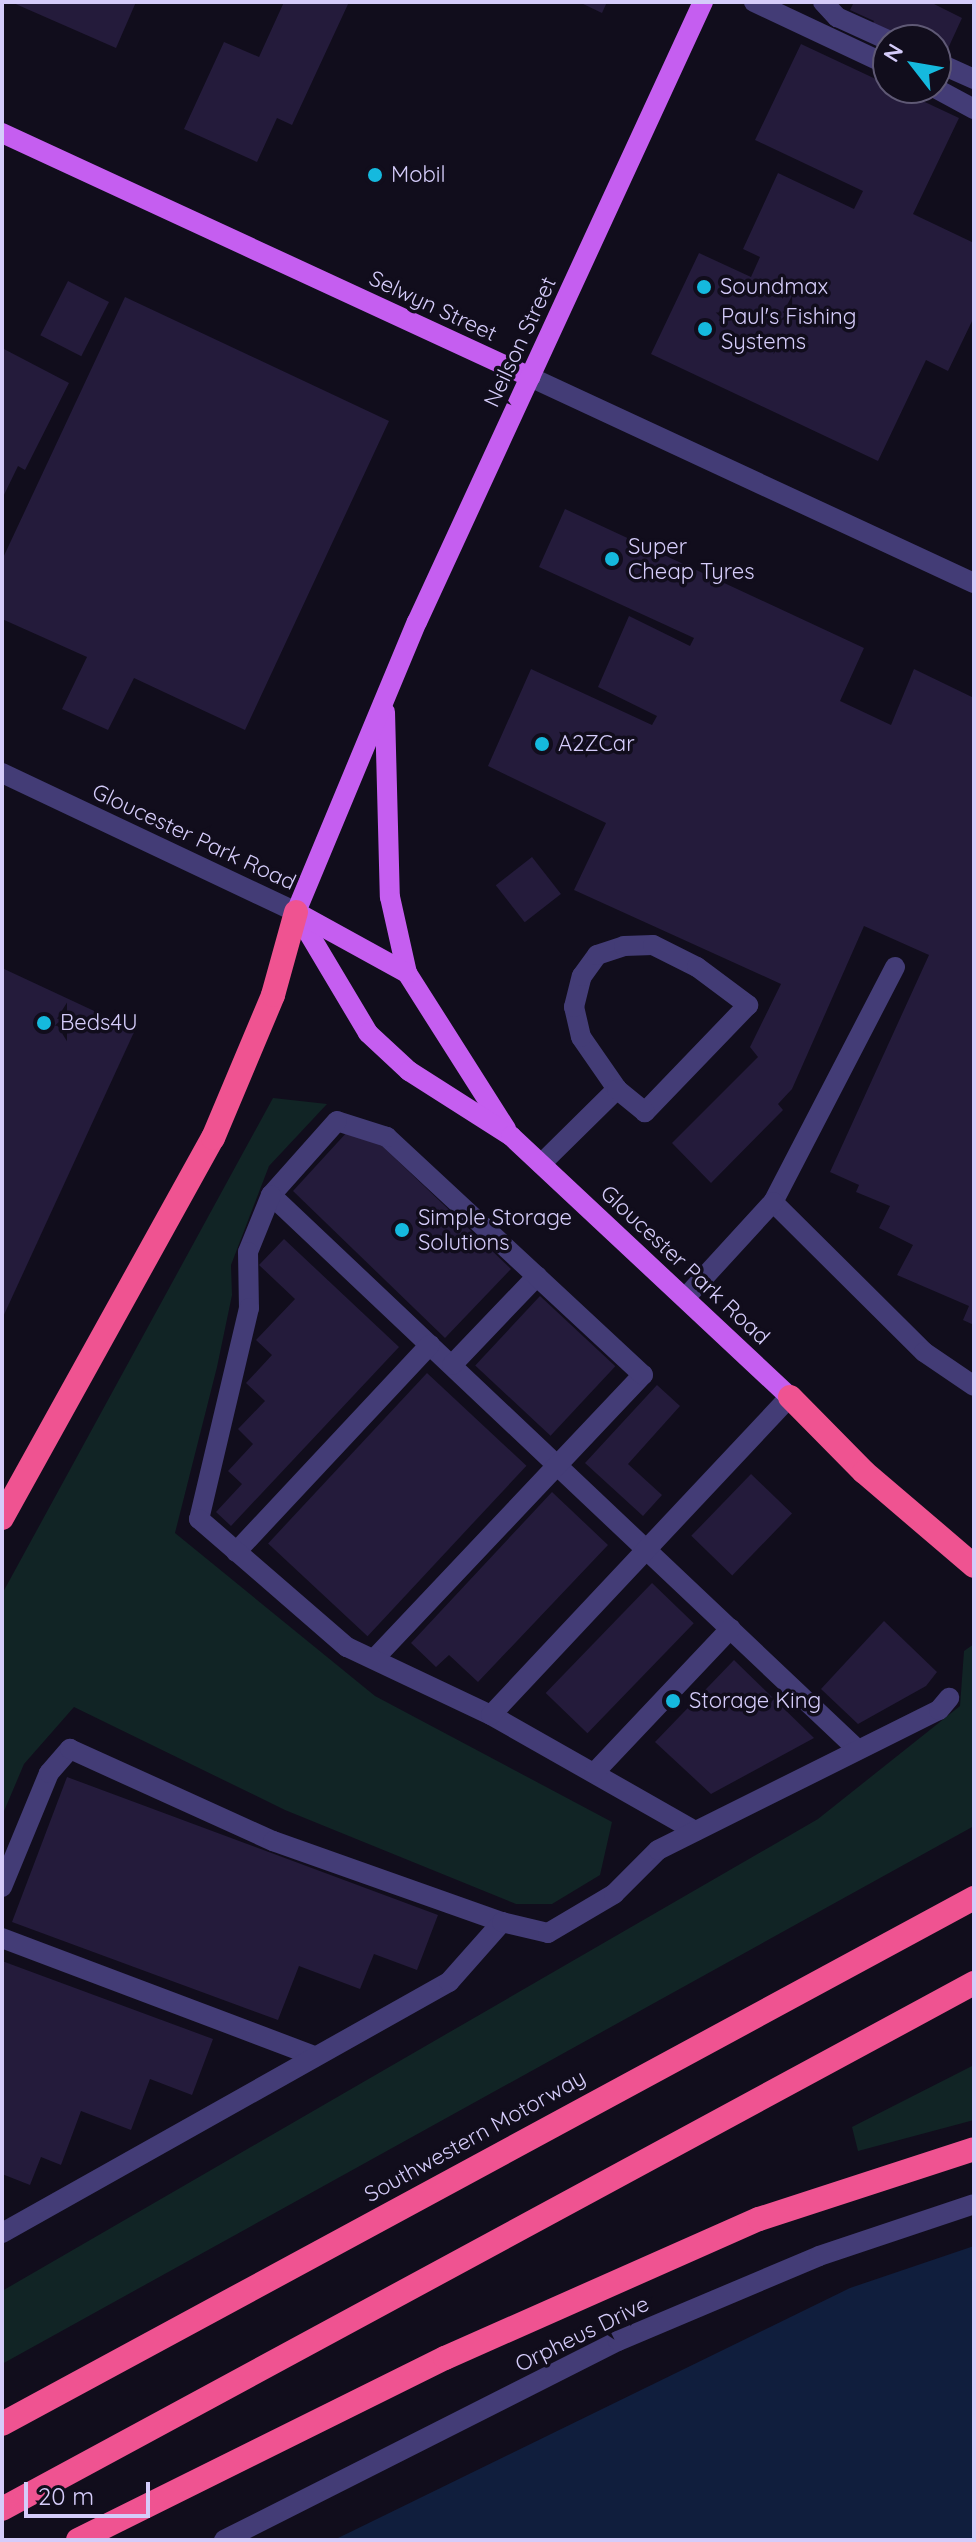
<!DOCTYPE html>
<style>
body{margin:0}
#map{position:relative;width:976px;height:2542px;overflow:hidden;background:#110d1c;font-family:Quicksand,sans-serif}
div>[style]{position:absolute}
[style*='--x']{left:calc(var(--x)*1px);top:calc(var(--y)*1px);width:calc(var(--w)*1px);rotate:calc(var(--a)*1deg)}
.green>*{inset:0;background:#112425}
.water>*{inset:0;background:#101e3d}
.building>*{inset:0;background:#241b3b;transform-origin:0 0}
.minor>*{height:20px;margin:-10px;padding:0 10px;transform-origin:10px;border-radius:10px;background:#433c76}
.major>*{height:20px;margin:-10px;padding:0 10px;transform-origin:10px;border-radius:10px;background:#c55ef0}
.highway>*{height:24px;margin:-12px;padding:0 12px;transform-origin:12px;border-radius:12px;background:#ef5391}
.dots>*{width:22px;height:22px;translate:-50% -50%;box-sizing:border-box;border:4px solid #110d1c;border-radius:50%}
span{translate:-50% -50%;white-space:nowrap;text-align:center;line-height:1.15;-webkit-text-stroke:7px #110d1c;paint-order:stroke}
.poi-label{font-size:22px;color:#d5ccfa}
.left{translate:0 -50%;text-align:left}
.street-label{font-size:22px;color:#d5ccfa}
.frame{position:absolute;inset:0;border:4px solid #d5ccfa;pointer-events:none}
.north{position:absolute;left:872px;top:24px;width:80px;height:80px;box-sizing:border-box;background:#110d1c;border:2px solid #5f5975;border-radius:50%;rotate:301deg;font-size:22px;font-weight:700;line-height:32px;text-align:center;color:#d5ccfa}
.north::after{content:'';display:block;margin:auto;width:28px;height:36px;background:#15b9de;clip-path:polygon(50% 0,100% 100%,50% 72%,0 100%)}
.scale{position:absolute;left:24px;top:2482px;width:126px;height:36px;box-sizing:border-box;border:4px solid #d5ccfa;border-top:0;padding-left:10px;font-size:24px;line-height:28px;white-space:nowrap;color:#d5ccfa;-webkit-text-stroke:6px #110d1c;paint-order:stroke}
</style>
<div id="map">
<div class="green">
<i style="clip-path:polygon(273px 1098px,327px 1104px,269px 1166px,231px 1265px,232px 1295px,217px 1367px,175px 1533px,375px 1696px,612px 1822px,600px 1875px,552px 1904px,516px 1904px,285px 1810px,74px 1707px,24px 1764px,2px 1816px,2px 1594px)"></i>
<i style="clip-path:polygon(974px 1644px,974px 1826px,2px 2364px,2px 2291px,818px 1819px,960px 1706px,964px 1651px)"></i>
<i style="clip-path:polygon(974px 2065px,974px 2120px,858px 2151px,852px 2127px)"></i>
</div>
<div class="water">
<i style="clip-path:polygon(974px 2246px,974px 2540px,334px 2540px,850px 2288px)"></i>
</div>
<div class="building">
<i style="clip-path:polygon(11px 2px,136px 2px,116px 48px)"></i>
<i style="clip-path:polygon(284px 2px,349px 2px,292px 125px,277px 118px,257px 162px,184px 129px,224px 42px,259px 57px)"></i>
<i style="clip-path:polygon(579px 2px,607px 2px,602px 13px)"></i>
<i style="clip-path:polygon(854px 2px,930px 2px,962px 18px,945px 55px,936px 51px,936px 40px,897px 40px,871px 28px,874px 21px,850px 10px)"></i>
<i style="clip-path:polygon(801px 44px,959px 118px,913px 214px,974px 243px,974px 317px,948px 371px,926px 360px,878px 461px,651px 354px,699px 253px,751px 277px,760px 257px,743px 249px,778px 173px,854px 209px,863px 191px,755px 140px)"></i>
<i style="left:68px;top:281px;width:46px;height:61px;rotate:27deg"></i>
<i style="clip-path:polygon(125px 297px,389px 421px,245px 730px,134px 678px,108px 730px,62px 709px,87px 657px,2px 619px,2px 560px)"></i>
<i style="clip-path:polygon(2px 348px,69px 383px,25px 470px,18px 466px,2px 499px)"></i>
<i style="clip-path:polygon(565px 509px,864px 648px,840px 701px,891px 725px,914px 669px,974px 698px,974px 1325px,963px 1320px,969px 1306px,897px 1275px,913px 1245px,879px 1228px,890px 1206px,856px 1192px,859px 1185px,830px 1172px,929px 955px,864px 926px,792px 1089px,778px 1104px,783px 1110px,711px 1183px,672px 1143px,758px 1057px,750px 1047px,781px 984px,574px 890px,606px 823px,488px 766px,531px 669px,652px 725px,657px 716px,598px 687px,629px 616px,690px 646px,694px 638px,539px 567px)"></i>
<i style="left:532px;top:857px;width:47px;height:46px;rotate:52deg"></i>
<i style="clip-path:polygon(2px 968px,135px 1030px,2px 1319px)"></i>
<i style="clip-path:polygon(348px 1131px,378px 1142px,511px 1269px,445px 1338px,293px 1191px)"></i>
<i style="clip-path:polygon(284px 1239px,399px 1347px,231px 1526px,216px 1512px,242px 1484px,228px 1471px,253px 1444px,238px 1429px,265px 1401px,246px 1383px,272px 1355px,256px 1340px,295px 1299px,259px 1265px)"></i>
<i style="left:540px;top:1296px;width:103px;height:95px;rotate:43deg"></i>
<i style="left:427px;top:1373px;width:136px;height:233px;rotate:43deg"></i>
<i style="clip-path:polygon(657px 1385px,680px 1406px,628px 1464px,662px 1495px,643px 1516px,585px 1463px)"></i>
<i style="left:751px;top:1474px;width:57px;height:86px;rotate:44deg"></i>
<i style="clip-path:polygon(552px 1492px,608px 1545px,478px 1682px,449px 1655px,436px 1667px,411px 1643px)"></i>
<i style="left:652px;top:1583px;width:58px;height:153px;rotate:44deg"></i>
<i style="clip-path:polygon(884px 1621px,937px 1672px,926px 1686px,858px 1724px,821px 1689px)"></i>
<i style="clip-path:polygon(734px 1660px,814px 1738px,711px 1794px,655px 1742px)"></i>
<i style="clip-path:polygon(67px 1777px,438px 1915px,417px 1970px,374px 1954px,360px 1989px,299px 1966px,278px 2020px,12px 1922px)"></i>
<i style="clip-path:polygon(2px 1961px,213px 2039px,192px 2095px,150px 2079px,131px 2130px,81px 2111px,61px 2165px,41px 2157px,30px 2185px,2px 2174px)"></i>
</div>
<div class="minor">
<i style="--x:754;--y:2;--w:148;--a:25.2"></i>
<i style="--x:823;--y:2;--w:21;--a:47"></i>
<i style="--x:837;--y:17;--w:56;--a:24.3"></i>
<i style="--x:936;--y:62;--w:42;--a:24.1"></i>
<i style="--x:935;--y:88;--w:44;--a:28.3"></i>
<i style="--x:530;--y:377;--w:489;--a:24.9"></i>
<i style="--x:2;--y:773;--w:325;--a:25.3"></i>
<i style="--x:895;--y:967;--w:265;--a:117.4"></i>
<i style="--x:773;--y:1202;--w:213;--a:44.8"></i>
<i style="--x:924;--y:1352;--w:60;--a:34.2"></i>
<i style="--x:541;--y:1164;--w:107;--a:-44.6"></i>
<i style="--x:617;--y:1089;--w:63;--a:-124.7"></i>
<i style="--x:581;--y:1037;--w:31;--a:-103"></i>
<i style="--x:574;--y:1007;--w:32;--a:-76"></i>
<i style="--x:582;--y:976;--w:26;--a:-54"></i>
<i style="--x:597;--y:955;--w:28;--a:-18"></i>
<i style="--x:624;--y:946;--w:29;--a:-2"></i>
<i style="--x:653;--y:945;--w:49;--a:26.6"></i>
<i style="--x:697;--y:967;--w:64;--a:36.7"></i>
<i style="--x:748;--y:1005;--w:149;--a:133.9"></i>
<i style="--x:645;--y:1112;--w:36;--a:-141"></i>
<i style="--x:271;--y:1195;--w:806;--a:43.39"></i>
<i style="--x:686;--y:1297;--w:129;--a:-47.5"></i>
<i style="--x:452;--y:1365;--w:123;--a:-46.3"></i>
<i style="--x:236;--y:1552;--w:284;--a:-46.9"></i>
<i style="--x:375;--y:1658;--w:390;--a:-46.6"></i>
<i style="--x:643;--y:1375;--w:350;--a:-137.1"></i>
<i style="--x:387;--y:1137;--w:52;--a:-162.3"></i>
<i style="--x:337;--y:1121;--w:99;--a:131.7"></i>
<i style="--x:271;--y:1195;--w:61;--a:112"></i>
<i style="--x:248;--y:1252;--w:56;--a:89"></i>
<i style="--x:249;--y:1308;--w:217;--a:103.3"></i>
<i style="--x:199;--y:1519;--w:196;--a:40.9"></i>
<i style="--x:347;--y:1647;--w:159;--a:25.3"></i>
<i style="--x:491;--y:1715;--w:235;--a:29.6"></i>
<i style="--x:491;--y:1715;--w:436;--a:-46.8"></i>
<i style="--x:594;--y:1773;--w:199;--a:-46.6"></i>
<i style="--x:2;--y:1887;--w:123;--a:-67.6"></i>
<i style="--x:49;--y:1773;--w:32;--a:-49"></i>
<i style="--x:70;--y:1749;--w:223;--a:24.4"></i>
<i style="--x:273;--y:1841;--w:243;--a:19.5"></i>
<i style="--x:2;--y:1938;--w:334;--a:20.7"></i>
<i style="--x:2;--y:2233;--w:513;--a:-29.32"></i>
<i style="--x:449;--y:1982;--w:80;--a:-48.5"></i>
<i style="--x:502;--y:1922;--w:47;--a:13.4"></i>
<i style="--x:548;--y:1933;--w:77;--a:-30.6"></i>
<i style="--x:614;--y:1894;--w:62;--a:-45"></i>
<i style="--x:658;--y:1850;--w:314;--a:-26.5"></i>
<i style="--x:939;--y:1710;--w:16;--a:-50"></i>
<i style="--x:224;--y:2540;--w:441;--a:-26.8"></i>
<i style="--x:618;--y:2341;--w:218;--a:-22.9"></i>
<i style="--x:819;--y:2256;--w:163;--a:-18.5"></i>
</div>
<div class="major">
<i style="--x:2;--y:133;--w:582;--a:24.8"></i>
<i style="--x:385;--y:712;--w:185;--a:88.5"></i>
<i style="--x:390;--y:897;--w:78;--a:77.4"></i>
<i style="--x:407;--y:973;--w:185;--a:57.6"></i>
<i style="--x:296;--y:912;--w:314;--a:-67.4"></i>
<i style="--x:417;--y:622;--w:683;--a:-65.24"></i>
<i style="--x:296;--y:912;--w:141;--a:59.2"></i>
<i style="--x:368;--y:1033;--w:56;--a:42.8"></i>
<i style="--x:409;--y:1071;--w:121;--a:32.5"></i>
<i style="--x:511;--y:1136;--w:382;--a:43.1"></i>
<i style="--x:296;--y:912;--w:127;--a:28.8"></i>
</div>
<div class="highway">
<i style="--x:790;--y:1397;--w:105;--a:45.4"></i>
<i style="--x:864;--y:1472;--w:145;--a:40.5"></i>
<i style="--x:2;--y:1518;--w:435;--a:-61"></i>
<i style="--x:213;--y:1138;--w:155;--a:-67.2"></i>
<i style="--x:273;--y:995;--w:86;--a:-74.5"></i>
<i style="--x:2;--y:2424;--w:1105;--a:-28.42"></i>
<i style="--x:2;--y:2509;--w:1105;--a:-28.42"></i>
<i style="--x:78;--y:2540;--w:410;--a:-26.4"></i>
<i style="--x:445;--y:2358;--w:343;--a:-23.9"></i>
<i style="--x:759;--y:2219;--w:226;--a:-18"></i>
</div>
<div class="dots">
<i style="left:375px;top:175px;background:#15b9de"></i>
<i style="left:704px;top:287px;background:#15b9de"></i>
<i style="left:705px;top:329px;background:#15b9de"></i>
<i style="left:612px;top:559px;background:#15b9de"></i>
<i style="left:542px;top:744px;background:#15b9de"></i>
<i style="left:44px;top:1023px;background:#15b9de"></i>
<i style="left:402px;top:1230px;background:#15b9de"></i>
<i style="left:673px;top:1701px;background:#15b9de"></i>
</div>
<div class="poi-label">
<span class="left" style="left:391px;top:175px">Mobil</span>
<span class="left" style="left:720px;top:287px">Soundmax</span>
<span class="left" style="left:721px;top:329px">Paul's Fishing<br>Systems</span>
<span class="left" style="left:628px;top:559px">Super<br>Cheap Tyres</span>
<span class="left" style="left:558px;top:744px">A2ZCar</span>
<span class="left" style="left:60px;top:1023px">Beds4U</span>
<span class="left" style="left:418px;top:1230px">Simple Storage<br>Solutions</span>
<span class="left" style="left:689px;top:1701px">Storage King</span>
</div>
<div class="street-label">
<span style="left:433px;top:306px;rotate:25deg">Selwyn Street</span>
<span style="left:520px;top:342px;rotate:-65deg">Neilson Street</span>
<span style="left:194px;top:837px;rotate:25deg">Gloucester Park Road</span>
<span style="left:685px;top:1265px;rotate:43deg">Gloucester Park Road</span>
<span style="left:475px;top:2136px;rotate:-29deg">Southwestern Motorway</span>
<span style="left:582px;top:2334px;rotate:-26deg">Orpheus Drive</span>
</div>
<div class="frame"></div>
<div class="north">N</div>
<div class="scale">20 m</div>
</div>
